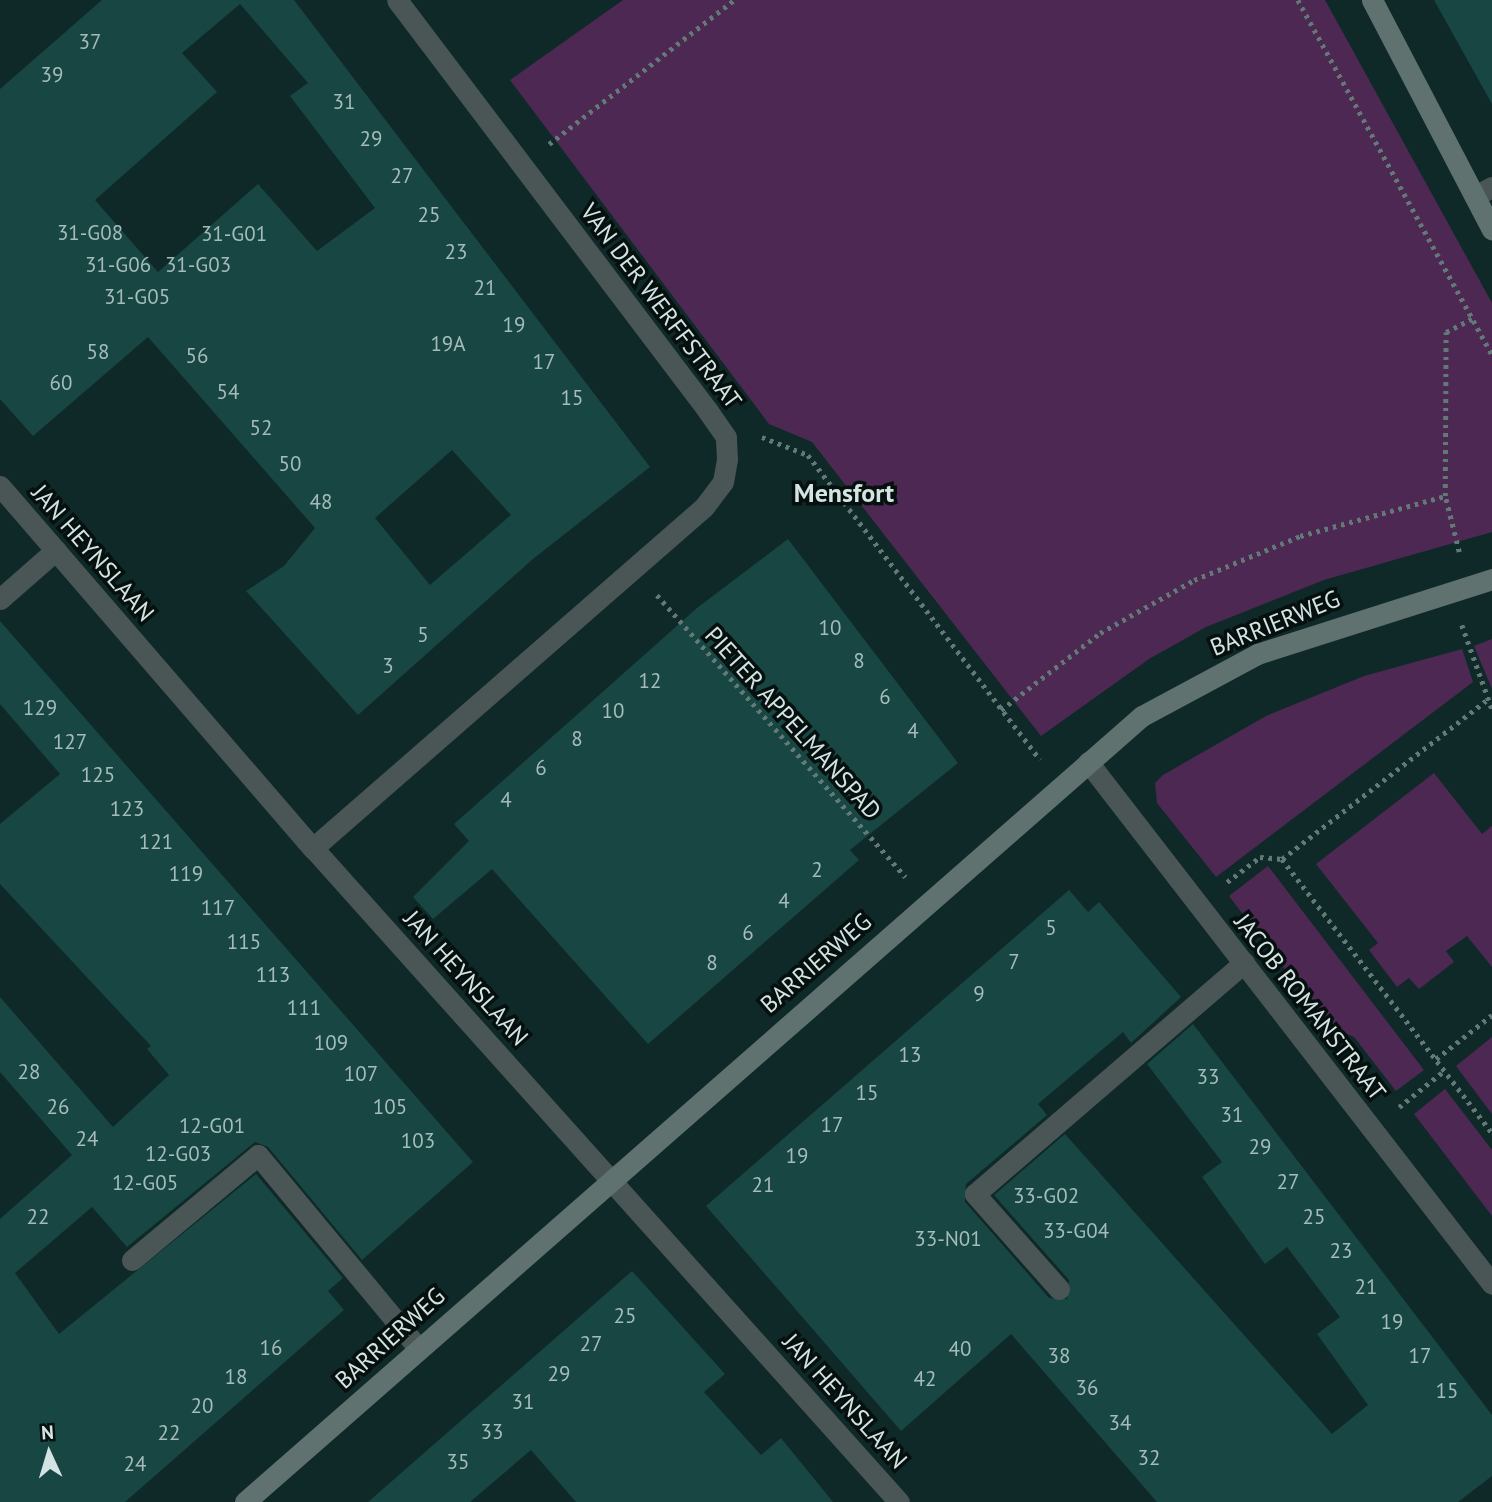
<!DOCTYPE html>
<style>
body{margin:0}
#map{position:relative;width:1492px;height:1502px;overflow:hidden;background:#0f2928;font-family:"PT Sans",sans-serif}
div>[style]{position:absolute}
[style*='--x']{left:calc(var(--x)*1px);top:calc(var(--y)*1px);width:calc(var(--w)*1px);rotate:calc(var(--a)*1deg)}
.green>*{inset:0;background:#4d2852}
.building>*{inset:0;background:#174643}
.path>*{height:4.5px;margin-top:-2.25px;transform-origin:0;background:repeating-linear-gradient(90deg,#637978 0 3.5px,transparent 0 8.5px)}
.lane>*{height:21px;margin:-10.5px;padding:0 10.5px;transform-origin:10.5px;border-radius:10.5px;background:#4a5655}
.street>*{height:21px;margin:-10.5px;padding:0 10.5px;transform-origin:10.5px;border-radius:10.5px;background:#4a5655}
.secondary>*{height:21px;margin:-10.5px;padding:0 10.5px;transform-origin:10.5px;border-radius:10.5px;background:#5f7270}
span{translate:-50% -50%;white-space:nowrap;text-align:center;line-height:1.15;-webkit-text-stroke:7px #05100f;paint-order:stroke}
.number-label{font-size:21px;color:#a5bcba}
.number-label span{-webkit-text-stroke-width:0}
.street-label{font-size:24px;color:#d4e4e2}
.neighbourhood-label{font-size:26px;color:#d4e4e2;font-weight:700}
.north{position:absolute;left:14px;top:1418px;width:70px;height:70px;-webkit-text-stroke:5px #05100f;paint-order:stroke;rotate:356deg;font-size:19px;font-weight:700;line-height:28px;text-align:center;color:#d4e4e2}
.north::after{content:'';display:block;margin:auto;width:24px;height:32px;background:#d4e4e2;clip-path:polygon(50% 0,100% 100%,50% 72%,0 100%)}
</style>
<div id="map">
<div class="green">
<i style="clip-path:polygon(623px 0,1325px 0,1492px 303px,1492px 532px,1324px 580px,1206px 627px,1149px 659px,1041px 736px,812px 442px,769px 424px,510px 80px)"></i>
<i style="clip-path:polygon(1492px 639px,1492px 689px,1474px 646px)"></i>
<i style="clip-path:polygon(1462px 649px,1473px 682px,1216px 877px,1157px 803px,1155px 783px,1163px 775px,1266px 716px,1364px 676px)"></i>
<i style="clip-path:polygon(1434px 773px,1482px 834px,1492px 826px,1492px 967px,1467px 936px,1446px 951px,1454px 962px,1419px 989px,1409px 978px,1397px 987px,1369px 950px,1378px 943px,1316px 864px)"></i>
<i style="clip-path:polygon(1268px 866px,1424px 1070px,1396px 1091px,1354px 1037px,1328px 1026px,1229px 896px)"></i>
<i style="clip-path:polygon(1492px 1037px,1492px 1114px,1456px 1066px)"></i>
<i style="clip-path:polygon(1445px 1089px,1492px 1150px,1492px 1216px,1414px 1114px)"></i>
</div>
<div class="building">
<i style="clip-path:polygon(evenodd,102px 0,294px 0,650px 467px,533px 559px,358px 715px,246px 591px,284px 566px,315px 528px,148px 337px,33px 436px,0 399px,0 89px,102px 0,240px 4px,308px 83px,290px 96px,375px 208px,317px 251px,258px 184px,158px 272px,95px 200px,217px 92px,182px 53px,240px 4px,102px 0,452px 450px,511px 515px,430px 585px,375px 518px,452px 450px)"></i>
<i style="clip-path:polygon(1434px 0,1492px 0,1492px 104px)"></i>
<i style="clip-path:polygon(788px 539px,958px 763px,850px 850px,859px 860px,648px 1044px,492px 869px,433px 919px,413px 897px,469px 841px,454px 824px,697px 608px)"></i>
<i style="clip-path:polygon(0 621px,473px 1162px,362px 1260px,268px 1147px,255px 1142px,127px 1247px,92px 1207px,15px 1273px,59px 1334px,256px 1174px,343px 1278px,328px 1291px,344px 1310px,125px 1502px,0 1502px,0 1219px,72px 1155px,0 1072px,0 997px,113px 1127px,169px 1075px,147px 1049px,151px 1046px,0 884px,0 824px,60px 774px,0 704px)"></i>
<i style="clip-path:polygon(1069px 890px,1088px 912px,1099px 902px,1181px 997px,1131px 1043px,1123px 1032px,1038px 1104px,1047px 1115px,966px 1184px,965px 1202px,1049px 1298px,1067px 1299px,1069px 1280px,994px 1195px,1065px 1134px,1332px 1434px,1368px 1405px,1317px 1334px,1340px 1317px,1287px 1247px,1265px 1264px,1202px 1177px,1222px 1162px,1147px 1064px,1193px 1024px,1492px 1415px,1492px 1476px,1458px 1502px,1157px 1502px,1011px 1334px,901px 1431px,706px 1206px)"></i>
<i style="clip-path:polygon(632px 1271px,725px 1374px,704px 1392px,761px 1455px,781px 1438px,833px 1502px,576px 1502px,531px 1450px,470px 1502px,368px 1502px)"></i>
</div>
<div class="path">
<i style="--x:1298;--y:0;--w:404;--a:61.3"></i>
<i style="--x:549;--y:144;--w:234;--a:-37.9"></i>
<i style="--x:762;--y:437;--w:49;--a:21.4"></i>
<i style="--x:808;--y:455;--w:383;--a:52.7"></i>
<i style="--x:1459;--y:552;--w:58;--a:-104"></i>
<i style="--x:1445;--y:496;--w:164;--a:-89.7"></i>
<i style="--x:1446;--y:332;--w:29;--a:-27"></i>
<i style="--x:657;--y:595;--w:376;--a:48.6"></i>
<i style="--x:1462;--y:625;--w:89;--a:70.3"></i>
<i style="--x:1001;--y:710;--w:125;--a:-37.9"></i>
<i style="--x:1100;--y:633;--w:108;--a:-29.4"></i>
<i style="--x:1194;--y:580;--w:115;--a:-22.5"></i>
<i style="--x:1300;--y:536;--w:150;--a:-15.4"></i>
<i style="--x:1282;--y:859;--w:345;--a:52.5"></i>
<i style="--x:1227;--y:882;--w:41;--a:-37.1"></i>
<i style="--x:1260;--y:857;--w:22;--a:5"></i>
<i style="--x:1282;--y:859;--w:258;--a:-37.8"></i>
<i style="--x:1436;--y:1059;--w:71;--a:-38.2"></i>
<i style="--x:1399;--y:1107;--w:59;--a:-38.8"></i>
</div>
<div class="lane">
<i style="--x:132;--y:1260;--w:164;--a:-39.8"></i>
<i style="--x:258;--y:1155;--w:251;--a:50.3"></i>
<i style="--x:1059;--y:1289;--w:127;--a:-131.5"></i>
<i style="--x:975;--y:1194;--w:355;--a:-40.7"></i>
</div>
<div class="street">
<i style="--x:1475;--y:196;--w:19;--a:-28"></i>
<i style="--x:0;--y:486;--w:479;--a:49.2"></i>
<i style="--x:313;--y:848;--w:878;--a:48.14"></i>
<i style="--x:0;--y:599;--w:74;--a:-41.2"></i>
<i style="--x:1088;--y:762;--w:660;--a:52.26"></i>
<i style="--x:313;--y:848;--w:519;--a:-41.09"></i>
<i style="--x:704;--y:507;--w:31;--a:-53"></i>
<i style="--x:723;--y:482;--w:23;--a:-80"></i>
<i style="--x:727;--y:459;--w:22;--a:-93"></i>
<i style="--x:726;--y:437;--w:32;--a:-125"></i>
<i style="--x:708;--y:411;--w:515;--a:-127.11"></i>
</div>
<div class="secondary">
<i style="--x:1372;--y:0;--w:259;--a:62.4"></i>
<i style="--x:245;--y:1502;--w:1193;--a:-41.23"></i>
<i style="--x:1142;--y:716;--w:131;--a:-28.3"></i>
<i style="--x:1257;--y:654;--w:247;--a:-17.7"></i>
</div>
<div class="number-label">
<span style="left:90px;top:42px">37</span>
<span style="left:52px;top:75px">39</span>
<span style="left:344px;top:102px">31</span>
<span style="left:371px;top:139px">29</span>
<span style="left:402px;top:176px">27</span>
<span style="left:429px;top:215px">25</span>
<span style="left:90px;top:233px">31-G08</span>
<span style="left:234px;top:234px">31-G01</span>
<span style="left:456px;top:252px">23</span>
<span style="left:118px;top:265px">31-G06</span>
<span style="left:198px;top:265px">31-G03</span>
<span style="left:485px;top:288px">21</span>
<span style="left:137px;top:297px">31-G05</span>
<span style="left:514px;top:325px">19</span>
<span style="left:448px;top:344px">19A</span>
<span style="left:98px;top:352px">58</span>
<span style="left:197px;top:356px">56</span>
<span style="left:544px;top:362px">17</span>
<span style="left:61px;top:383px">60</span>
<span style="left:228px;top:392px">54</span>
<span style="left:572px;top:398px">15</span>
<span style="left:261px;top:428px">52</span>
<span style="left:290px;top:464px">50</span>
<span style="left:321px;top:502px">48</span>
<span style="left:830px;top:628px">10</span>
<span style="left:423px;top:635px">5</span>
<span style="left:859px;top:661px">8</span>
<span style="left:388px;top:666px">3</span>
<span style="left:650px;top:681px">12</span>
<span style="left:885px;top:697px">6</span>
<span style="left:40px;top:708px">129</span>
<span style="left:613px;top:711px">10</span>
<span style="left:913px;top:731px">4</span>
<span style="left:577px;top:739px">8</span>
<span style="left:70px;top:742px">127</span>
<span style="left:541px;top:768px">6</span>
<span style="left:98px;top:775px">125</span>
<span style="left:506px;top:800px">4</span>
<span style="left:127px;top:809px">123</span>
<span style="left:156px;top:842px">121</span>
<span style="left:817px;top:870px">2</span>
<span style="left:186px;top:874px">119</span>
<span style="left:784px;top:901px">4</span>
<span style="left:218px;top:908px">117</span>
<span style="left:1051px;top:928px">5</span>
<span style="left:748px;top:933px">6</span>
<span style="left:244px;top:942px">115</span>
<span style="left:1014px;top:962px">7</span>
<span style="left:712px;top:963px">8</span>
<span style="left:273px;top:975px">113</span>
<span style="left:979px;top:994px">9</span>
<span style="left:304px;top:1008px">111</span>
<span style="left:331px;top:1043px">109</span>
<span style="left:910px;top:1055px">13</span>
<span style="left:29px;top:1072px">28</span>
<span style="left:361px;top:1074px">107</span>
<span style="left:1208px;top:1077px">33</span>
<span style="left:867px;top:1093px">15</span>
<span style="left:58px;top:1107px">26</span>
<span style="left:390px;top:1107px">105</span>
<span style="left:1232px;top:1115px">31</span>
<span style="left:832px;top:1125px">17</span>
<span style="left:212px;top:1126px">12-G01</span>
<span style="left:87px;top:1139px">24</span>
<span style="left:418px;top:1141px">103</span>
<span style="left:1260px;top:1147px">29</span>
<span style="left:178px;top:1154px">12-G03</span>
<span style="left:797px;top:1156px">19</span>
<span style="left:1288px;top:1182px">27</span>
<span style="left:145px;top:1183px">12-G05</span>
<span style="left:763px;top:1185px">21</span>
<span style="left:1046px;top:1196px">33-G02</span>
<span style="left:38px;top:1217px">22</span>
<span style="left:1314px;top:1217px">25</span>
<span style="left:1076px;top:1231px">33-G04</span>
<span style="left:948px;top:1239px">33-N01</span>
<span style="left:1341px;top:1251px">23</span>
<span style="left:1366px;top:1287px">21</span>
<span style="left:625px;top:1316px">25</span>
<span style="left:1392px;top:1322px">19</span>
<span style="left:591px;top:1344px">27</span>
<span style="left:271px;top:1348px">16</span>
<span style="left:960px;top:1349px">40</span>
<span style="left:1059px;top:1356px">38</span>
<span style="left:1420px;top:1356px">17</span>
<span style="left:559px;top:1374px">29</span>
<span style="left:236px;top:1377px">18</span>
<span style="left:925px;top:1379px">42</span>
<span style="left:1087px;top:1388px">36</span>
<span style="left:1447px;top:1391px">15</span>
<span style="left:523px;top:1402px">31</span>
<span style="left:202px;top:1406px">20</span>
<span style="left:1120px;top:1423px">34</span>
<span style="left:492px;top:1432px">33</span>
<span style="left:169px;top:1433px">22</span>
<span style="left:1149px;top:1458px">32</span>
<span style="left:458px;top:1462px">35</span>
<span style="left:135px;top:1464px">24</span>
</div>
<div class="street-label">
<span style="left:661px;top:306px;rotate:53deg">VAN DER WERFFSTRAAT</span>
<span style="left:93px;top:553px;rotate:49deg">JAN HEYNSLAAN</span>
<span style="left:1275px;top:623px;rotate:-22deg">BARRIERWEG</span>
<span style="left:793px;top:723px;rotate:48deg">PIETER APPELMANSPAD</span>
<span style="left:816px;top:963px;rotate:-41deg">BARRIERWEG</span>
<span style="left:466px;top:978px;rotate:48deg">JAN HEYNSLAAN</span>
<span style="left:1310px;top:1007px;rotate:52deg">JACOB ROMANSTRAAT</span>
<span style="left:390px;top:1338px;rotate:-42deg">BARRIERWEG</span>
<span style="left:845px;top:1401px;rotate:48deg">JAN HEYNSLAAN</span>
</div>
<div class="neighbourhood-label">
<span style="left:844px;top:493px">Mensfort</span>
</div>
<div class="north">N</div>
</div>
